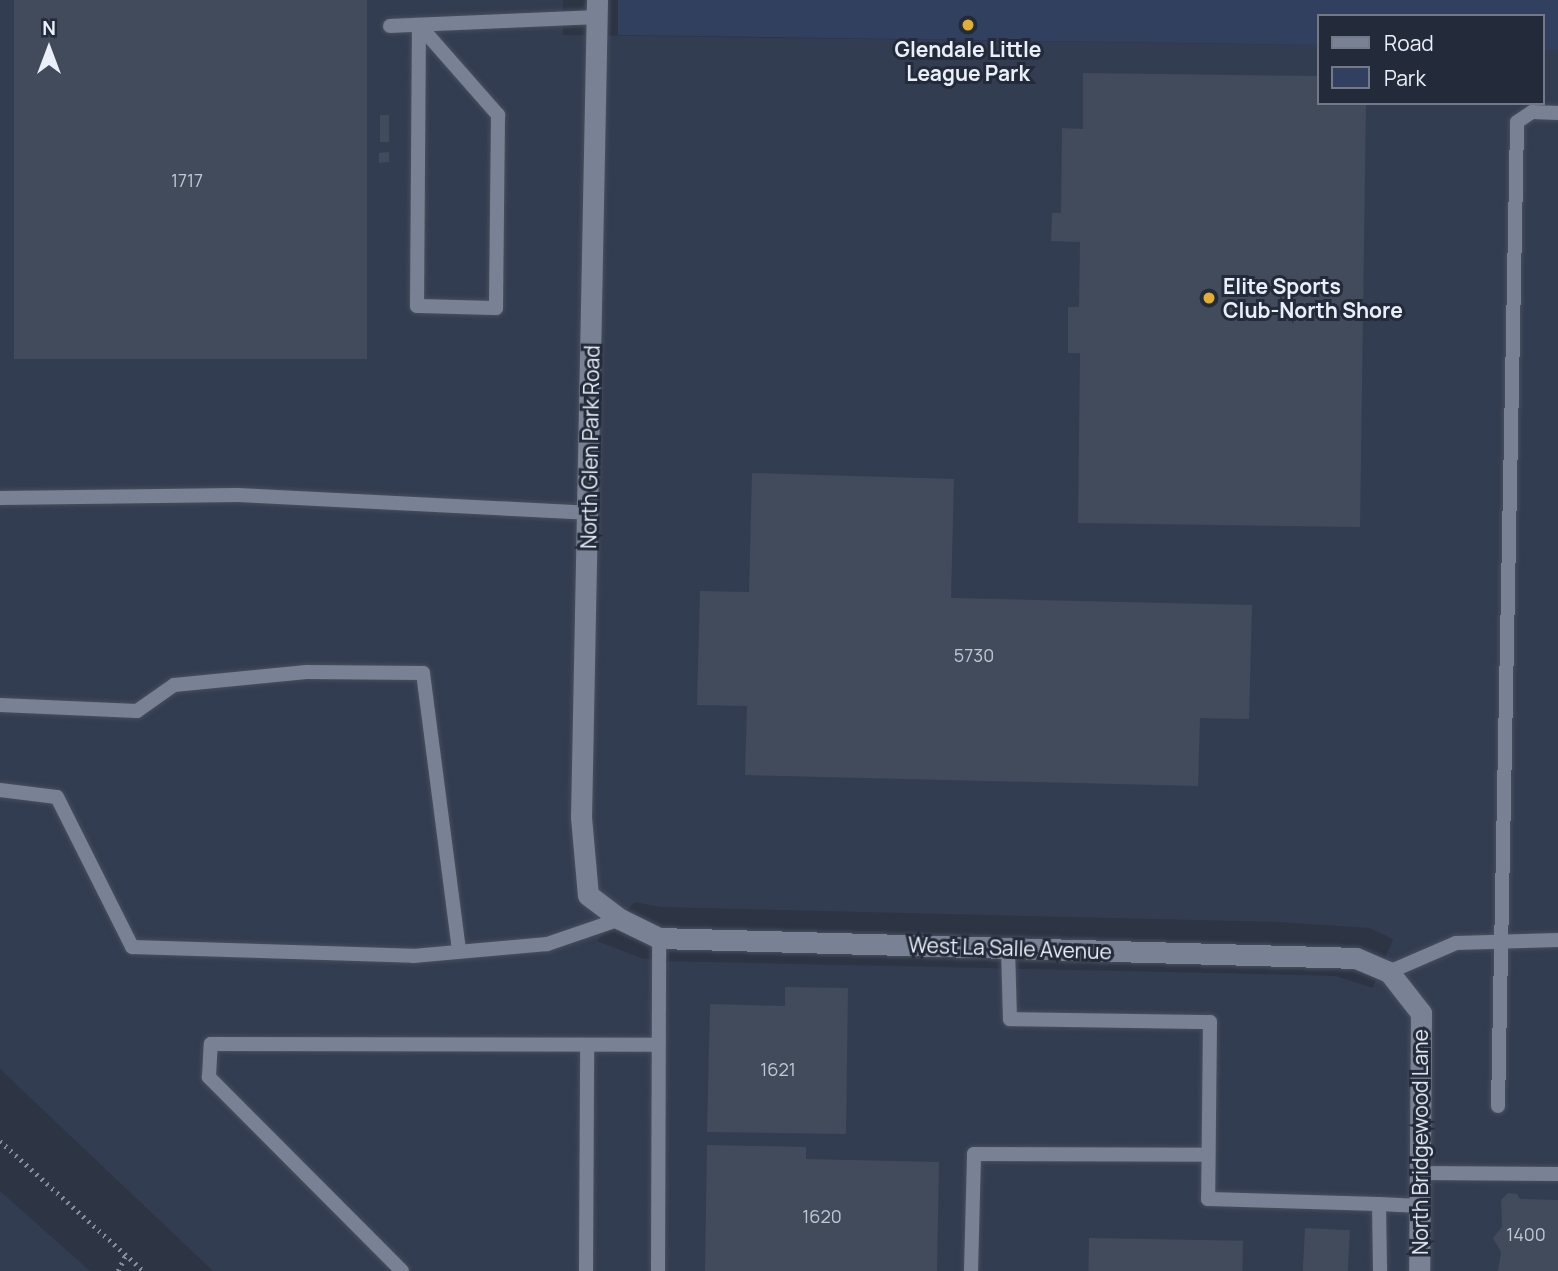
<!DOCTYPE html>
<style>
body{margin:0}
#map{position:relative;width:1558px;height:1271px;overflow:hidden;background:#2d3444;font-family:Manrope,sans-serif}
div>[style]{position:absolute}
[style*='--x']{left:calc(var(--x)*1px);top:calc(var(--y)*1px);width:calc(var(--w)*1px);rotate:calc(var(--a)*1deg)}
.built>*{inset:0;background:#333d52}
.green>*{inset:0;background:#31405f}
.building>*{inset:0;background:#424b5b;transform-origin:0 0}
.path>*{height:4.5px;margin-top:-2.25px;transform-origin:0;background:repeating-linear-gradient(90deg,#858b98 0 2px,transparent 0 7px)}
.roads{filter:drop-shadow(0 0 2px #484f5c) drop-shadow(0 0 2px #484f5c)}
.lane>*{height:14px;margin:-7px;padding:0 7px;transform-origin:7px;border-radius:7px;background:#798294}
.street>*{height:21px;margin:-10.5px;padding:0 10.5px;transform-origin:10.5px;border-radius:10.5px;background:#798294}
.dots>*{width:19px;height:19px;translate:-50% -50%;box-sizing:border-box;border:4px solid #232a39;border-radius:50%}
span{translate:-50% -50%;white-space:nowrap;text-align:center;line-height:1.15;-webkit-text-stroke:6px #232a39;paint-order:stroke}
.number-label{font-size:18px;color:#c0c6d2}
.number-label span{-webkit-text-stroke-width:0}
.poi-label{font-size:21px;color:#eaeff9;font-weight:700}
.left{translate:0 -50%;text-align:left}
.street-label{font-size:21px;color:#eaeff9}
.legend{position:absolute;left:1317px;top:14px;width:228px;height:91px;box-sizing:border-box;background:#232a39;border:2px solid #737986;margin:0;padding:9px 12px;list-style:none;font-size:21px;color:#eaeff9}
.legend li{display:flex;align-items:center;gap:14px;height:35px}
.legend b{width:35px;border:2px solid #737986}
.north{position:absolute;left:14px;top:14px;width:70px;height:70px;-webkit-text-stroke:5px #232a39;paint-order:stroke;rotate:0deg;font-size:19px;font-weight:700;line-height:28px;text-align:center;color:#eaeff9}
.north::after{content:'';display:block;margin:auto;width:24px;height:32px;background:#eaeff9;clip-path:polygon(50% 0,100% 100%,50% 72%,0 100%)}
</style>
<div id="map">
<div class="built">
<i style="clip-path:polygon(evenodd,0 0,563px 0,563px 35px,1318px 45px,1318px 103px,1542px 103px,1542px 50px,1558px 50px,1558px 1271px,213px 1271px,0 1069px,0 0,635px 902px,660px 907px,1278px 922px,1369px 928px,1393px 939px,1373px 988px,1335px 976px,1307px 975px,661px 961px,641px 958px,597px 941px,635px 902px)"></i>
<i style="clip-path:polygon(0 1191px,90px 1271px,0 1271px)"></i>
</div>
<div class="green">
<i style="clip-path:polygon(618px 0,1558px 0,1558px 50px,1542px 50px,1542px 16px,1318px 16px,1318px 45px,618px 35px)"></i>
</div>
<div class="building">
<i style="left:14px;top:0;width:353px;height:359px"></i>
<i style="clip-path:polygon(1083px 73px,1318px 76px,1318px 103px,1366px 103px,1360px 527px,1078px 523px,1080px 353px,1068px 353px,1068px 307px,1079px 307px,1080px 242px,1051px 241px,1052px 213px,1061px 213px,1062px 128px,1083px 129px)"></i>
<i style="left:380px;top:115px;width:9px;height:27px"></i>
<i style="clip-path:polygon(389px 152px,389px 162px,379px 163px,379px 153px)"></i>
<i style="clip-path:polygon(752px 473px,954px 479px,951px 598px,1252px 605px,1249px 719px,1200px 718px,1198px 786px,745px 775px,747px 706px,697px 705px,700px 591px,749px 592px)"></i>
<i style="clip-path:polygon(785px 987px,848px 988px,846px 1134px,707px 1132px,710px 1004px,785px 1006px)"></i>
<i style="clip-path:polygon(707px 1145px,806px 1147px,806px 1159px,939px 1162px,937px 1271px,705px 1271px)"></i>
<i style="clip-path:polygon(1517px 1194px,1520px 1199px,1558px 1200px,1558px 1271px,1498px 1271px,1501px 1252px,1493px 1238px,1502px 1227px,1501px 1200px,1508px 1193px)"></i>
<i style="left:1305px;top:1228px;width:45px;height:43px;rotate:3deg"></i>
<i style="left:1089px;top:1238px;width:154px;height:33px;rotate:1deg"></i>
</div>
<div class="path">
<i style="--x:0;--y:1141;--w:194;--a:42.1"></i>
<i style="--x:118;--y:1271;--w:19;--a:-65"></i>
</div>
<div class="roads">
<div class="lane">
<i style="--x:419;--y:25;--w:120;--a:48.7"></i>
<i style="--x:498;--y:115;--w:193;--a:90.6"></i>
<i style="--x:496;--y:308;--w:79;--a:-178.5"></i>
<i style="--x:417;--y:306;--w:281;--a:-89.6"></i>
<i style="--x:390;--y:26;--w:207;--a:-2.5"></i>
<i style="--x:0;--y:498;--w:238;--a:-0.7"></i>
<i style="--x:238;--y:495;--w:350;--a:2.9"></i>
<i style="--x:0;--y:705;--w:137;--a:2.5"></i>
<i style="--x:137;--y:711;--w:45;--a:-35.1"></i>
<i style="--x:174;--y:685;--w:133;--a:-5.6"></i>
<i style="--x:306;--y:672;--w:117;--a:0.5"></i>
<i style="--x:423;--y:673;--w:280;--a:82.6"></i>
<i style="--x:0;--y:790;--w:57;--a:7"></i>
<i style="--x:57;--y:797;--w:168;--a:63.4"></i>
<i style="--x:132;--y:947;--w:281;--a:1.8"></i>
<i style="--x:413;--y:956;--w:135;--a:-5.1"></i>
<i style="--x:547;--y:944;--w:77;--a:-18.9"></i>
<i style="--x:1008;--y:948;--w:71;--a:88.4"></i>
<i style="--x:1010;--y:1019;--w:200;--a:0.9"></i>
<i style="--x:1210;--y:1022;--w:177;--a:90.6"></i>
<i style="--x:1208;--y:1199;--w:171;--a:1.7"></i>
<i style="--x:1379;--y:1204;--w:67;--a:89.1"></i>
<i style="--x:1389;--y:972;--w:73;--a:-23.4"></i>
<i style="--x:1456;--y:943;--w:102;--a:-1.7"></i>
<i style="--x:1498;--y:1106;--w:984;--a:-88.89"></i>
<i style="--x:1517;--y:122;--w:18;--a:-34"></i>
<i style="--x:1532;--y:112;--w:26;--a:2"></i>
<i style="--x:1420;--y:1173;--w:138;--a:0.4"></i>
<i style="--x:1379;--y:1204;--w:41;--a:2.8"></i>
<i style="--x:402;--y:1271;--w:274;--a:-134.9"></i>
<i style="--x:209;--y:1077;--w:33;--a:-87"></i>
<i style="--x:211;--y:1044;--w:447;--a:0.1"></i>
<i style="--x:586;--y:1271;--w:226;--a:-89.7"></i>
<i style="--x:658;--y:1271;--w:333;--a:-89.8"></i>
<i style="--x:971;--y:1271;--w:117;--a:-88.5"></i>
<i style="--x:974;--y:1154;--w:234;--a:0.2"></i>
</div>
<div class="street">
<i style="--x:597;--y:0;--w:817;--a:91.12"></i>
<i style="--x:581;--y:817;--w:78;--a:84.9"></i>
<i style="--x:588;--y:895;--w:40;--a:37"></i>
<i style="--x:620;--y:919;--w:43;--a:26"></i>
<i style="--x:659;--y:938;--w:697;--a:1.64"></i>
<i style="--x:1356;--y:958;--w:36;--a:23"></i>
<i style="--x:1389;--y:972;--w:52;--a:52"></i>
<i style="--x:1421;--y:1013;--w:258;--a:90.4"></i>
</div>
</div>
<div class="dots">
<i style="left:968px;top:25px;background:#e2af34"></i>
<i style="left:1209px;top:298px;background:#e2af34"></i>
</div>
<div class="number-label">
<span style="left:187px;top:180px">1717</span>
<span style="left:974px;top:655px">5730</span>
<span style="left:778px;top:1069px">1621</span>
<span style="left:822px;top:1216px">1620</span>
<span style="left:1526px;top:1234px">1400</span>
</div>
<div class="poi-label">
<span style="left:968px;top:61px">Glendale Little<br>League Park</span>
<span class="left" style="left:1223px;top:298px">Elite Sports<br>Club-North Shore</span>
</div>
<div class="street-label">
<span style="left:590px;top:447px;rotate:-89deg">North Glen Park Road</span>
<span style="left:1010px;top:948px;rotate:2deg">West La Salle Avenue</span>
<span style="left:1420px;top:1142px;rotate:-90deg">North Bridgewood Lane</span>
</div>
<ul class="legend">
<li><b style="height:9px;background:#798294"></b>Road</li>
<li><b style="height:19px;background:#31405f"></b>Park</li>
</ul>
<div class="north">N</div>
</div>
